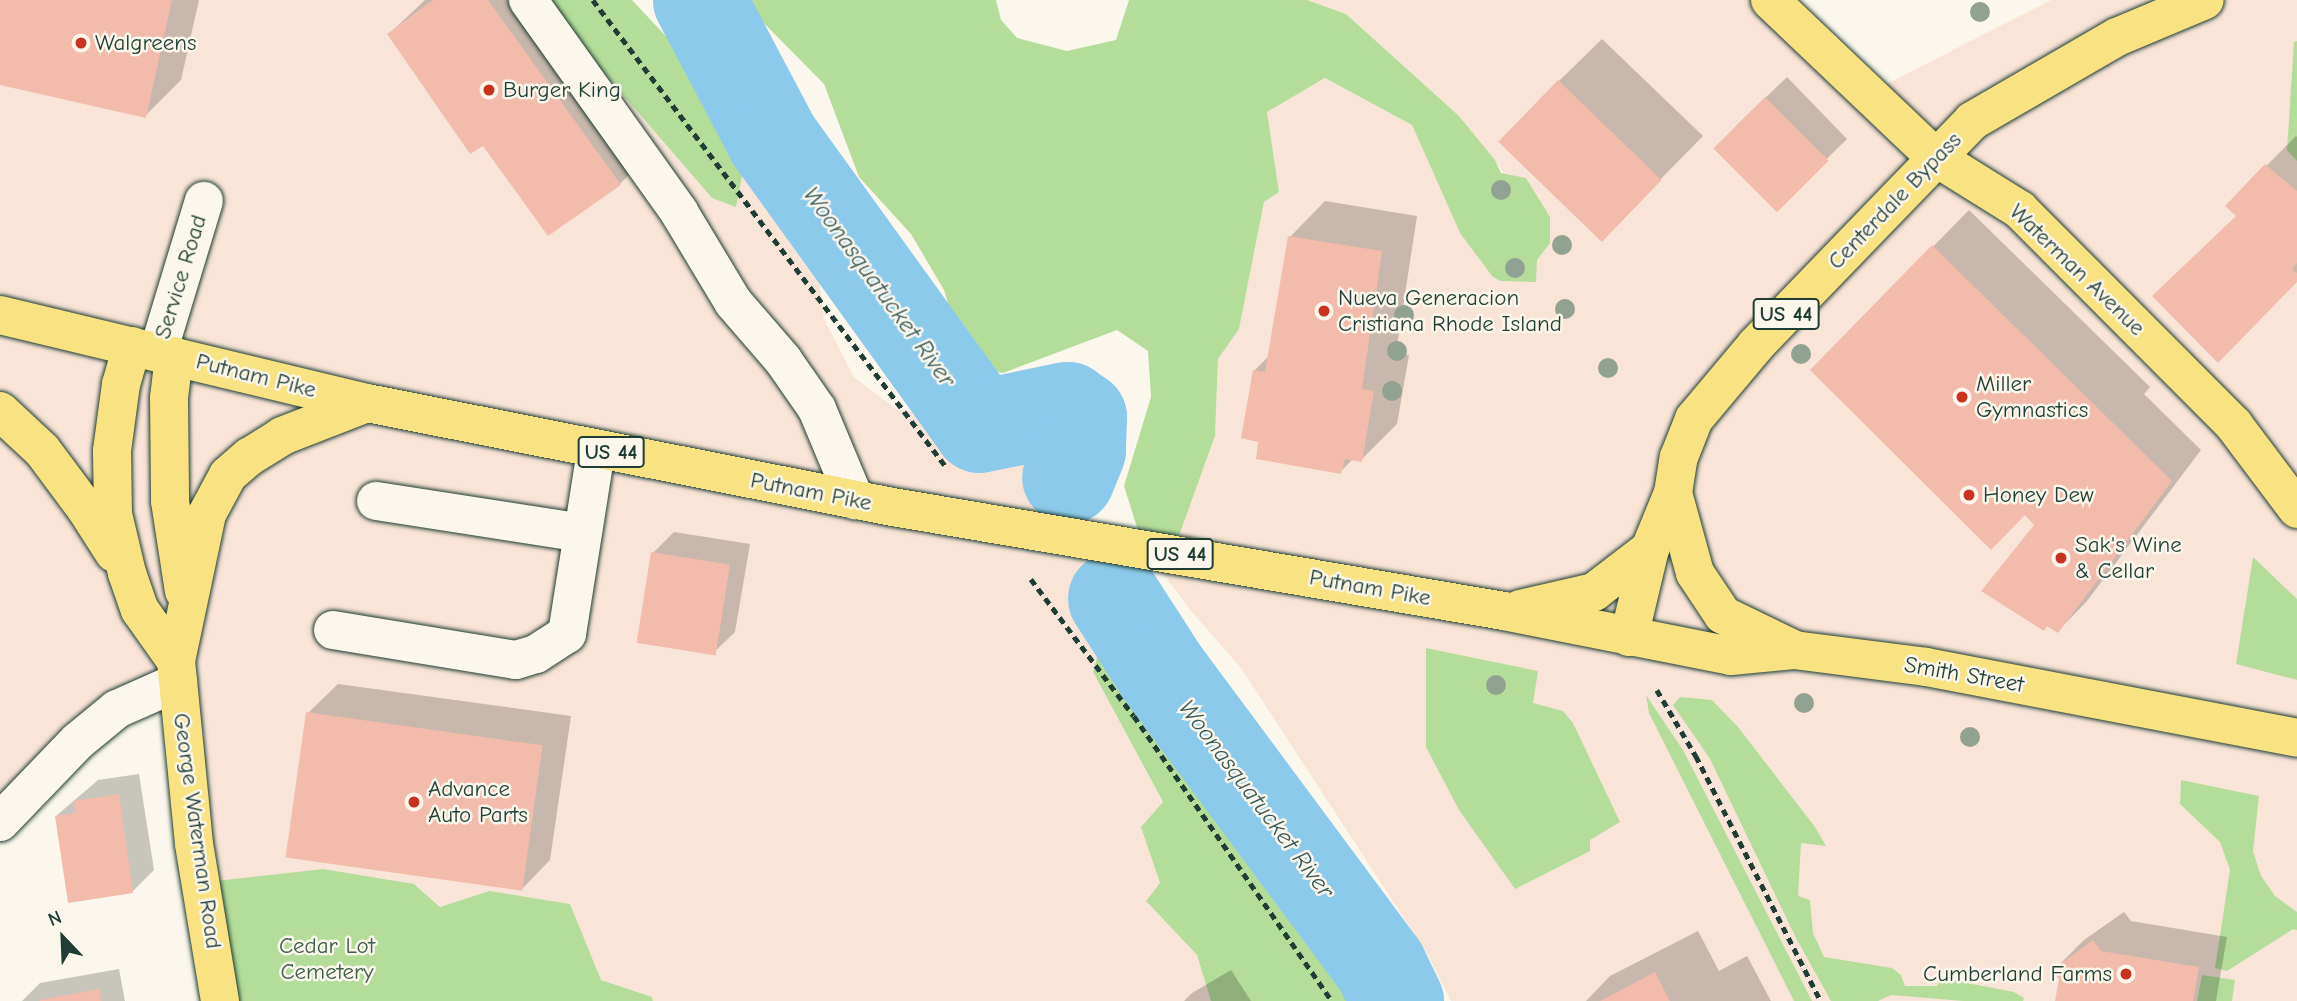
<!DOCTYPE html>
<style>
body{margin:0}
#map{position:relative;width:2297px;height:1001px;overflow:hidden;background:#fbf7ec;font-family:"Comic Neue",sans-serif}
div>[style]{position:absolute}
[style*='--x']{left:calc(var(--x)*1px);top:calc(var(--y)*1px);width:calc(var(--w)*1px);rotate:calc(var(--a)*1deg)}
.built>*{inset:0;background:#f9e5d8}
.green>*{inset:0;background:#b5dd9a}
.shadow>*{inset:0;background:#0003}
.river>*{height:93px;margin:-46.5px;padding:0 46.5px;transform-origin:46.5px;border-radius:46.5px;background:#8ccaec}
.building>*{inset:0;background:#f3bba9;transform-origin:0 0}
.path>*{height:4.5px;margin-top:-2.25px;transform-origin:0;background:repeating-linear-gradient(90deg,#1f3d34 0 7px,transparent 0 12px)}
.roads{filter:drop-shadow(0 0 2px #1f3d34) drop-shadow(0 0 2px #1f3d34)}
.minor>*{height:38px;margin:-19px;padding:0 19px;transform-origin:19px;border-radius:19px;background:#fbf7ec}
.major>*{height:38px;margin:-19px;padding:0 19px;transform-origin:19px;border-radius:19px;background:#f8e281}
.trees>*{width:20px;height:20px;margin:-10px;border-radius:50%;background:#92a292}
.dots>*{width:19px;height:19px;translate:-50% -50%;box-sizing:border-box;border:4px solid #fbf7ec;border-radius:50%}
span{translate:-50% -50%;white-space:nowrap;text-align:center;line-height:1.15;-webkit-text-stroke:5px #fbf7ec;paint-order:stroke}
.shield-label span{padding:2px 5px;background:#fbf7ec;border:2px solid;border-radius:5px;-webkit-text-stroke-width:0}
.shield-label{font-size:21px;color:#1f3d34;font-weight:700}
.poi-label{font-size:23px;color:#1f3d34}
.left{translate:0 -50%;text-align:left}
.right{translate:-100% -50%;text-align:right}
.street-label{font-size:23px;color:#1f3d34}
.park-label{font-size:23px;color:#3d5d48}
.water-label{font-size:24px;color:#355959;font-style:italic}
.north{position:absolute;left:28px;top:903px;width:70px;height:70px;-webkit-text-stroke:5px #fbf7ec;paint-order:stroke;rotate:337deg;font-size:19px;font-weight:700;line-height:28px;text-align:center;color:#1f3d34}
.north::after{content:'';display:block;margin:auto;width:24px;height:32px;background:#1f3d34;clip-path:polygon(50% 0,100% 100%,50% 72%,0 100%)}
</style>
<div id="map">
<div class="built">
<i style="clip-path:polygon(0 0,541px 0,712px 197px,736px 207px,744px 166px,733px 135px,736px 136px,753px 164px,794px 213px,817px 262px,824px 319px,854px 377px,896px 409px,971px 419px,1067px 401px,1077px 422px,1067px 493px,1087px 545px,1100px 561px,1115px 592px,1093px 672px,1163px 803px,1142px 827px,1160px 884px,1146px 901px,1197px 955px,1211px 1001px,653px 1001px,652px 997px,601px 980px,489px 891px,440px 907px,414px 884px,206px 882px,180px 679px,0 833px)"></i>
<i style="clip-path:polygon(1307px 0,1761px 0,1859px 98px,2051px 0,2297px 0,2297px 1001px,1451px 1001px,1428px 955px,1241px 668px,1191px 611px,1158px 567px,1175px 547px,1215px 436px,1218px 359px,1239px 329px,1264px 202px,1279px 192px,1267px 112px,1325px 78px,1412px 125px,1460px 233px,1537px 260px,1550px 243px,1495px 160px,1459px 116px,1346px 14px)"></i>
</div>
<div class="green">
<i style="clip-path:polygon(541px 0,632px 0,693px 65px,691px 60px,707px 80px,733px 135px,744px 166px,736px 207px,712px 198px)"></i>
<i style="clip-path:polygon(741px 0,996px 0,1001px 20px,1017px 38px,1067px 51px,1116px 40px,1129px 0,1307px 0,1346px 14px,1459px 116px,1495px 160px,1501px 173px,1526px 178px,1550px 217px,1550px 243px,1537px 260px,1536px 282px,1500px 281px,1492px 276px,1460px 233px,1412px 125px,1325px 78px,1267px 112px,1279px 192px,1264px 202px,1239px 329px,1218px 359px,1215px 436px,1175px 547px,1141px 540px,1124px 486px,1151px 397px,1148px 351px,1117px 330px,1003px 373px,967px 368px,944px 290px,911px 234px,859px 177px,824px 84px)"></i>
<i style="clip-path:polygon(2297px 41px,2297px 161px,2287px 150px,2294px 42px)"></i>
<i style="clip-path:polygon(2253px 557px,2297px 599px,2297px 680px,2236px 664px)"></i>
<i style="clip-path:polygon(1115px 592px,1177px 700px,1213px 749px,1288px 872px,1376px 1001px,1211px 1001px,1197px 955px,1146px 901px,1160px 883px,1141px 827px,1163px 802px,1093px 672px)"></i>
<i style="clip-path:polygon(1426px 648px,1538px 671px,1533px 703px,1563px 711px,1573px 723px,1620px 822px,1590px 840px,1590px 851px,1515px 889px,1459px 810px,1426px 747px)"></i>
<i style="clip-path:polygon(1646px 695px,1683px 750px,1812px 1001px,1794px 1001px,1649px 713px)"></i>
<i style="clip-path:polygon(1680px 697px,1712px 700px,1738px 727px,1815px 827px,1826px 846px,1801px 843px,1798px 896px,1810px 900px,1813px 933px,1824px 957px,1892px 968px,1901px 975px,1905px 986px,1937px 986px,1941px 978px,2014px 992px,2024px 998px,2023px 1001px,1963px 1001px,1891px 995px,1878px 1001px,1831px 1001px,1796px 938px,1710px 759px,1673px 705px)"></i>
<i style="clip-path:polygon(2181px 780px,2259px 796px,2253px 851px,2261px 876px,2275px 896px,2297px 912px,2297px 930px,2293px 929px,2227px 971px,2215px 968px,2230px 870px,2220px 842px,2180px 804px)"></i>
<i style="clip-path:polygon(323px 869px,414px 884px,440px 907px,489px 891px,570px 904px,601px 980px,652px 997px,653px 1001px,219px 1001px,206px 882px)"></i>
<i style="clip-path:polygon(2202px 975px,2235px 980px,2232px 1001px,2197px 1001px)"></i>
</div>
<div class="shadow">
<i style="clip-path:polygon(0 0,199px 0,181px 80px,145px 116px,0 84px)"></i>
<i style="clip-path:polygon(425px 0,538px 0,649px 154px,620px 184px,484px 144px,389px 34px)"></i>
<i style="clip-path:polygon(1602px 39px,1703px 136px,1644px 196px,1559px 81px)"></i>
<i style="clip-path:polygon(1787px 77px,1847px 139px,1776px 209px,1736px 126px)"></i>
<i style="clip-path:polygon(2296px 136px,2297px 137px,2297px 280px,2227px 206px)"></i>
<i style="clip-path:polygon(1325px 201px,1417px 216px,1396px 353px,1409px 355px,1397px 424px,1361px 460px,1354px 458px,1340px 472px,1259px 441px,1254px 371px,1270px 355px,1290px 237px)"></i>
<i style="clip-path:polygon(1969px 210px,2150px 387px,2144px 394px,2201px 450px,2087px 601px,2058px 631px,2037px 525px,2025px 513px,1812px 370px)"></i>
<i style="clip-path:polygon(674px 532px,750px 544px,735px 632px,713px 653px,653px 553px)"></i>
<i style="clip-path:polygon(338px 684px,571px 716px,550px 860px,521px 890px,308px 713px)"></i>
<i style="clip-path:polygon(139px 774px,154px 870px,132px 892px,56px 816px,98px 780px)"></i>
<i style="clip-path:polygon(2124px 912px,2131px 921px,2227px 937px,2216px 1001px,2057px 1001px,2060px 978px,2054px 970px,2084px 940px)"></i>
<i style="clip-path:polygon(1698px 931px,1719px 971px,1747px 956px,1771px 1001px,1586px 1001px,1610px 976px)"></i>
<i style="clip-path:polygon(119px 969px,125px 1001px,22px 1001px,40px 983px)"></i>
<i style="clip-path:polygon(1231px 970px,1251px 1001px,1184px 1001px,1192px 993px)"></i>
</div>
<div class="river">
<i style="--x:699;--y:0;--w:158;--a:62.1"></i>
<i style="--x:773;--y:140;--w:352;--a:54.2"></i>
<i style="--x:979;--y:426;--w:90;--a:-11.6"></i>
<i style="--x:1067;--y:408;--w:16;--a:35"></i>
<i style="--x:1080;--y:417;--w:33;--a:92"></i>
<i style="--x:1079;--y:450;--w:29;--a:112"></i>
<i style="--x:1114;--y:598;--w:87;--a:57.2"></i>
<i style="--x:1161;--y:671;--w:367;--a:53.4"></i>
<i style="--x:1380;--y:966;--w:39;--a:64"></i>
</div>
<div class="building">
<i style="clip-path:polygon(0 0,172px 0,146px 118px,0 85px)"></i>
<i style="clip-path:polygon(433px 0,488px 0,621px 185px,548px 236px,483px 146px,470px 154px,387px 34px)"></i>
<i style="left:1558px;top:80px;width:144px;height:86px;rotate:44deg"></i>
<i style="left:1765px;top:97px;width:90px;height:73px;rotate:45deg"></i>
<i style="clip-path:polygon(2265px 164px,2297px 191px,2297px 263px,2292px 269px,2297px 273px,2297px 282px,2218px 363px,2152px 296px,2236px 216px,2225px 206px)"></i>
<i style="clip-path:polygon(1288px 236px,1382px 251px,1362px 389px,1374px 391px,1362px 462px,1345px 459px,1341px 474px,1256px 459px,1258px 442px,1241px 438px,1253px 370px,1265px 372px)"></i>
<i style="clip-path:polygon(1932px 245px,2172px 481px,2058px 633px,2047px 626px,2044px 631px,1981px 591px,2034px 525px,2025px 515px,1991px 550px,1810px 370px)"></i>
<i style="left:651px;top:552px;width:80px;height:92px;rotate:9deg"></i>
<i style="left:306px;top:712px;width:239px;height:147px;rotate:8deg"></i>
<i style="clip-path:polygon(119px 794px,133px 893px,68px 903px,55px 816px,76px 813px,74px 801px)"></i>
<i style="clip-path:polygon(2093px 940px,2101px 951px,2199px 967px,2193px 1001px,2055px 1001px,2059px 979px,2052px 970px)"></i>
<i style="clip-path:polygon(1655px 972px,1670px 1001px,1600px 1001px)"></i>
<i style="clip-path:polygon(99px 989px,101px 1001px,40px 1001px,40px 1000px)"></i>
</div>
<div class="path">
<i style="--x:593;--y:0;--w:587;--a:52.9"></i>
<i style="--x:1031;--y:579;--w:171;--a:53.1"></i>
<i style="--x:1134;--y:716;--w:347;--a:55.2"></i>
<i style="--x:1657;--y:690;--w:77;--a:59.4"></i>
<i style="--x:1696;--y:756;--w:275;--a:63"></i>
</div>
<div class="roads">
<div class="minor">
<i style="--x:528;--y:0;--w:260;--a:54.5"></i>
<i style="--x:679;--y:212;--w:105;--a:59"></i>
<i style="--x:733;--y:302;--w:77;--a:49.2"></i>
<i style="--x:783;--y:360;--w:60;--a:55.2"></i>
<i style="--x:817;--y:409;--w:99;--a:67.3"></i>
<i style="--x:158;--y:352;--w:158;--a:-73.1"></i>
<i style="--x:376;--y:501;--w:209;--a:8.8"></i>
<i style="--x:333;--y:630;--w:185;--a:9.3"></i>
<i style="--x:516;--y:660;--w:21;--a:-17"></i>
<i style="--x:536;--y:654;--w:37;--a:-33"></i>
<i style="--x:567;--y:634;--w:186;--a:-81"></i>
<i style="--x:0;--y:822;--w:112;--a:-46.1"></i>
<i style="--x:78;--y:741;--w:50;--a:-39.4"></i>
<i style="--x:117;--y:709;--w:67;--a:-23.9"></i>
</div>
<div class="major">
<i style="--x:1770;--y:0;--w:228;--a:43.6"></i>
<i style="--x:1935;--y:157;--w:100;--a:31.9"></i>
<i style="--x:2020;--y:210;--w:303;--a:45.1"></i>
<i style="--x:2234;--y:425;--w:105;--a:53.1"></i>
<i style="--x:0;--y:315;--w:377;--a:13.5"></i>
<i style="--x:367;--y:403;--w:530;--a:11.2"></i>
<i style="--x:887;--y:506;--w:626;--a:9.66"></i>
<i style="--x:1504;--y:611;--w:231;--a:11.2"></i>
<i style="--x:1731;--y:656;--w:63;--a:-5.4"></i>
<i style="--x:1794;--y:650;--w:133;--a:7.3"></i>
<i style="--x:1926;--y:667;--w:378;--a:10.8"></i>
<i style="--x:132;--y:346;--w:40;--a:106"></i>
<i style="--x:121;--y:384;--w:68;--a:97.7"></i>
<i style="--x:112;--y:451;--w:63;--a:89.1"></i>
<i style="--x:113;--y:514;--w:61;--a:76.7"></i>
<i style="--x:127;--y:573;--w:39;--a:71"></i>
<i style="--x:140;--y:610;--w:62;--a:54.8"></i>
<i style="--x:174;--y:356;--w:42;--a:96.8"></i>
<i style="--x:169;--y:398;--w:103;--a:89.4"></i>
<i style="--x:170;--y:501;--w:91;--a:81.2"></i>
<i style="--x:0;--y:411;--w:57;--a:42.9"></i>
<i style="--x:42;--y:450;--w:74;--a:53.3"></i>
<i style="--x:86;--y:509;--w:52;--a:57.5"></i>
<i style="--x:1673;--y:493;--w:83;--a:74.6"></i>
<i style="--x:1695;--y:573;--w:50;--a:56.3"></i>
<i style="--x:1723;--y:615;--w:78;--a:25.9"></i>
<i style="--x:1520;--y:609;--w:76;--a:-12.9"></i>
<i style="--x:1594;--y:592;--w:71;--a:-37.5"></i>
<i style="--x:1650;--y:549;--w:61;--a:-67.7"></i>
<i style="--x:1673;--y:493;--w:36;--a:-81"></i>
<i style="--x:1679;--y:457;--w:41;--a:-68.5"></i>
<i style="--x:1694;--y:419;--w:97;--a:-50"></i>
<i style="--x:1756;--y:345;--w:311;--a:-46"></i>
<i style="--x:1972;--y:121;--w:168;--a:-30.1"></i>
<i style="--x:2117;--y:37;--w:95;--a:-22.8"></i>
<i style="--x:1629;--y:637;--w:90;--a:-76.6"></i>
<i style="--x:220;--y:1001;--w:159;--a:-99.4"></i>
<i style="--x:194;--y:844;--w:184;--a:-95.6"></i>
<i style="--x:176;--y:661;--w:150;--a:-78.1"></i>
<i style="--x:207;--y:514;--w:44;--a:-61.7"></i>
<i style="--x:228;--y:475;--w:28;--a:-41"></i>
<i style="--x:249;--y:457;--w:39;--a:-32"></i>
<i style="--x:282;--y:436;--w:91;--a:-21.2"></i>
</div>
</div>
<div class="trees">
<i style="left:1980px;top:12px"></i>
<i style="left:1501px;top:190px"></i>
<i style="left:1562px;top:245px"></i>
<i style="left:1515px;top:268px"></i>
<i style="left:1565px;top:309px"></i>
<i style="left:1404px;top:315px"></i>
<i style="left:1397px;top:351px"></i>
<i style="left:1801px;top:354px"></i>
<i style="left:1608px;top:368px"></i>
<i style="left:1392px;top:391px"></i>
<i style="left:1496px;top:685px"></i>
<i style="left:1804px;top:703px"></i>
<i style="left:1970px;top:737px"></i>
</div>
<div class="dots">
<i style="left:81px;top:43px;background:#c8321e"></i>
<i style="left:489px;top:90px;background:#c8321e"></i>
<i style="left:1324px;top:311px;background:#c8321e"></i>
<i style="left:1962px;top:397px;background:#c8321e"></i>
<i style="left:1969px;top:495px;background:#c8321e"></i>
<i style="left:2061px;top:558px;background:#c8321e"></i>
<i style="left:414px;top:802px;background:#c8321e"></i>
<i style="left:2126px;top:974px;background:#c8321e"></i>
</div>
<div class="shield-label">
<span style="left:1786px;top:314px">US 44</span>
<span style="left:611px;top:452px">US 44</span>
<span style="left:1180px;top:554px">US 44</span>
</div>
<div class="poi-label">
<span class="left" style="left:95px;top:43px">Walgreens</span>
<span class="left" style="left:503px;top:90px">Burger King</span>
<span class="left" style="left:1338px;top:311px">Nueva Generacion<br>Cristiana Rhode Island</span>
<span class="left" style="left:1976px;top:397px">Miller<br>Gymnastics</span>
<span class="left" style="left:1983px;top:495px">Honey Dew</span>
<span class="left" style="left:2075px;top:558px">Sak's Wine<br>&amp; Cellar</span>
<span class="left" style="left:428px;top:802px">Advance<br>Auto Parts</span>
<span class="right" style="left:2112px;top:974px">Cumberland Farms</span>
</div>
<div class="street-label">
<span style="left:1895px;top:201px;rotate:-46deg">Centerdale Bypass</span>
<span style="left:2077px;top:270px;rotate:44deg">Waterman Avenue</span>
<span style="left:181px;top:277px;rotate:-73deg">Service Road</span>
<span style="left:256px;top:376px;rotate:14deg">Putnam Pike</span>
<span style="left:811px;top:492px;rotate:11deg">Putnam Pike</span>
<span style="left:1370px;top:588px;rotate:10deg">Putnam Pike</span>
<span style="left:1964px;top:675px;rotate:10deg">Smith Street</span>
<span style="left:197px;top:831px;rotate:82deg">George Waterman Road</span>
</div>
<div class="park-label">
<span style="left:327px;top:959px">Cedar Lot<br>Cemetery</span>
</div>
<div class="water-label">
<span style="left:879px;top:287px;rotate:54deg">Woonasquatucket River</span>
<span style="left:1256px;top:799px;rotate:53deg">Woonasquatucket River</span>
</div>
<div class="north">N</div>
</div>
